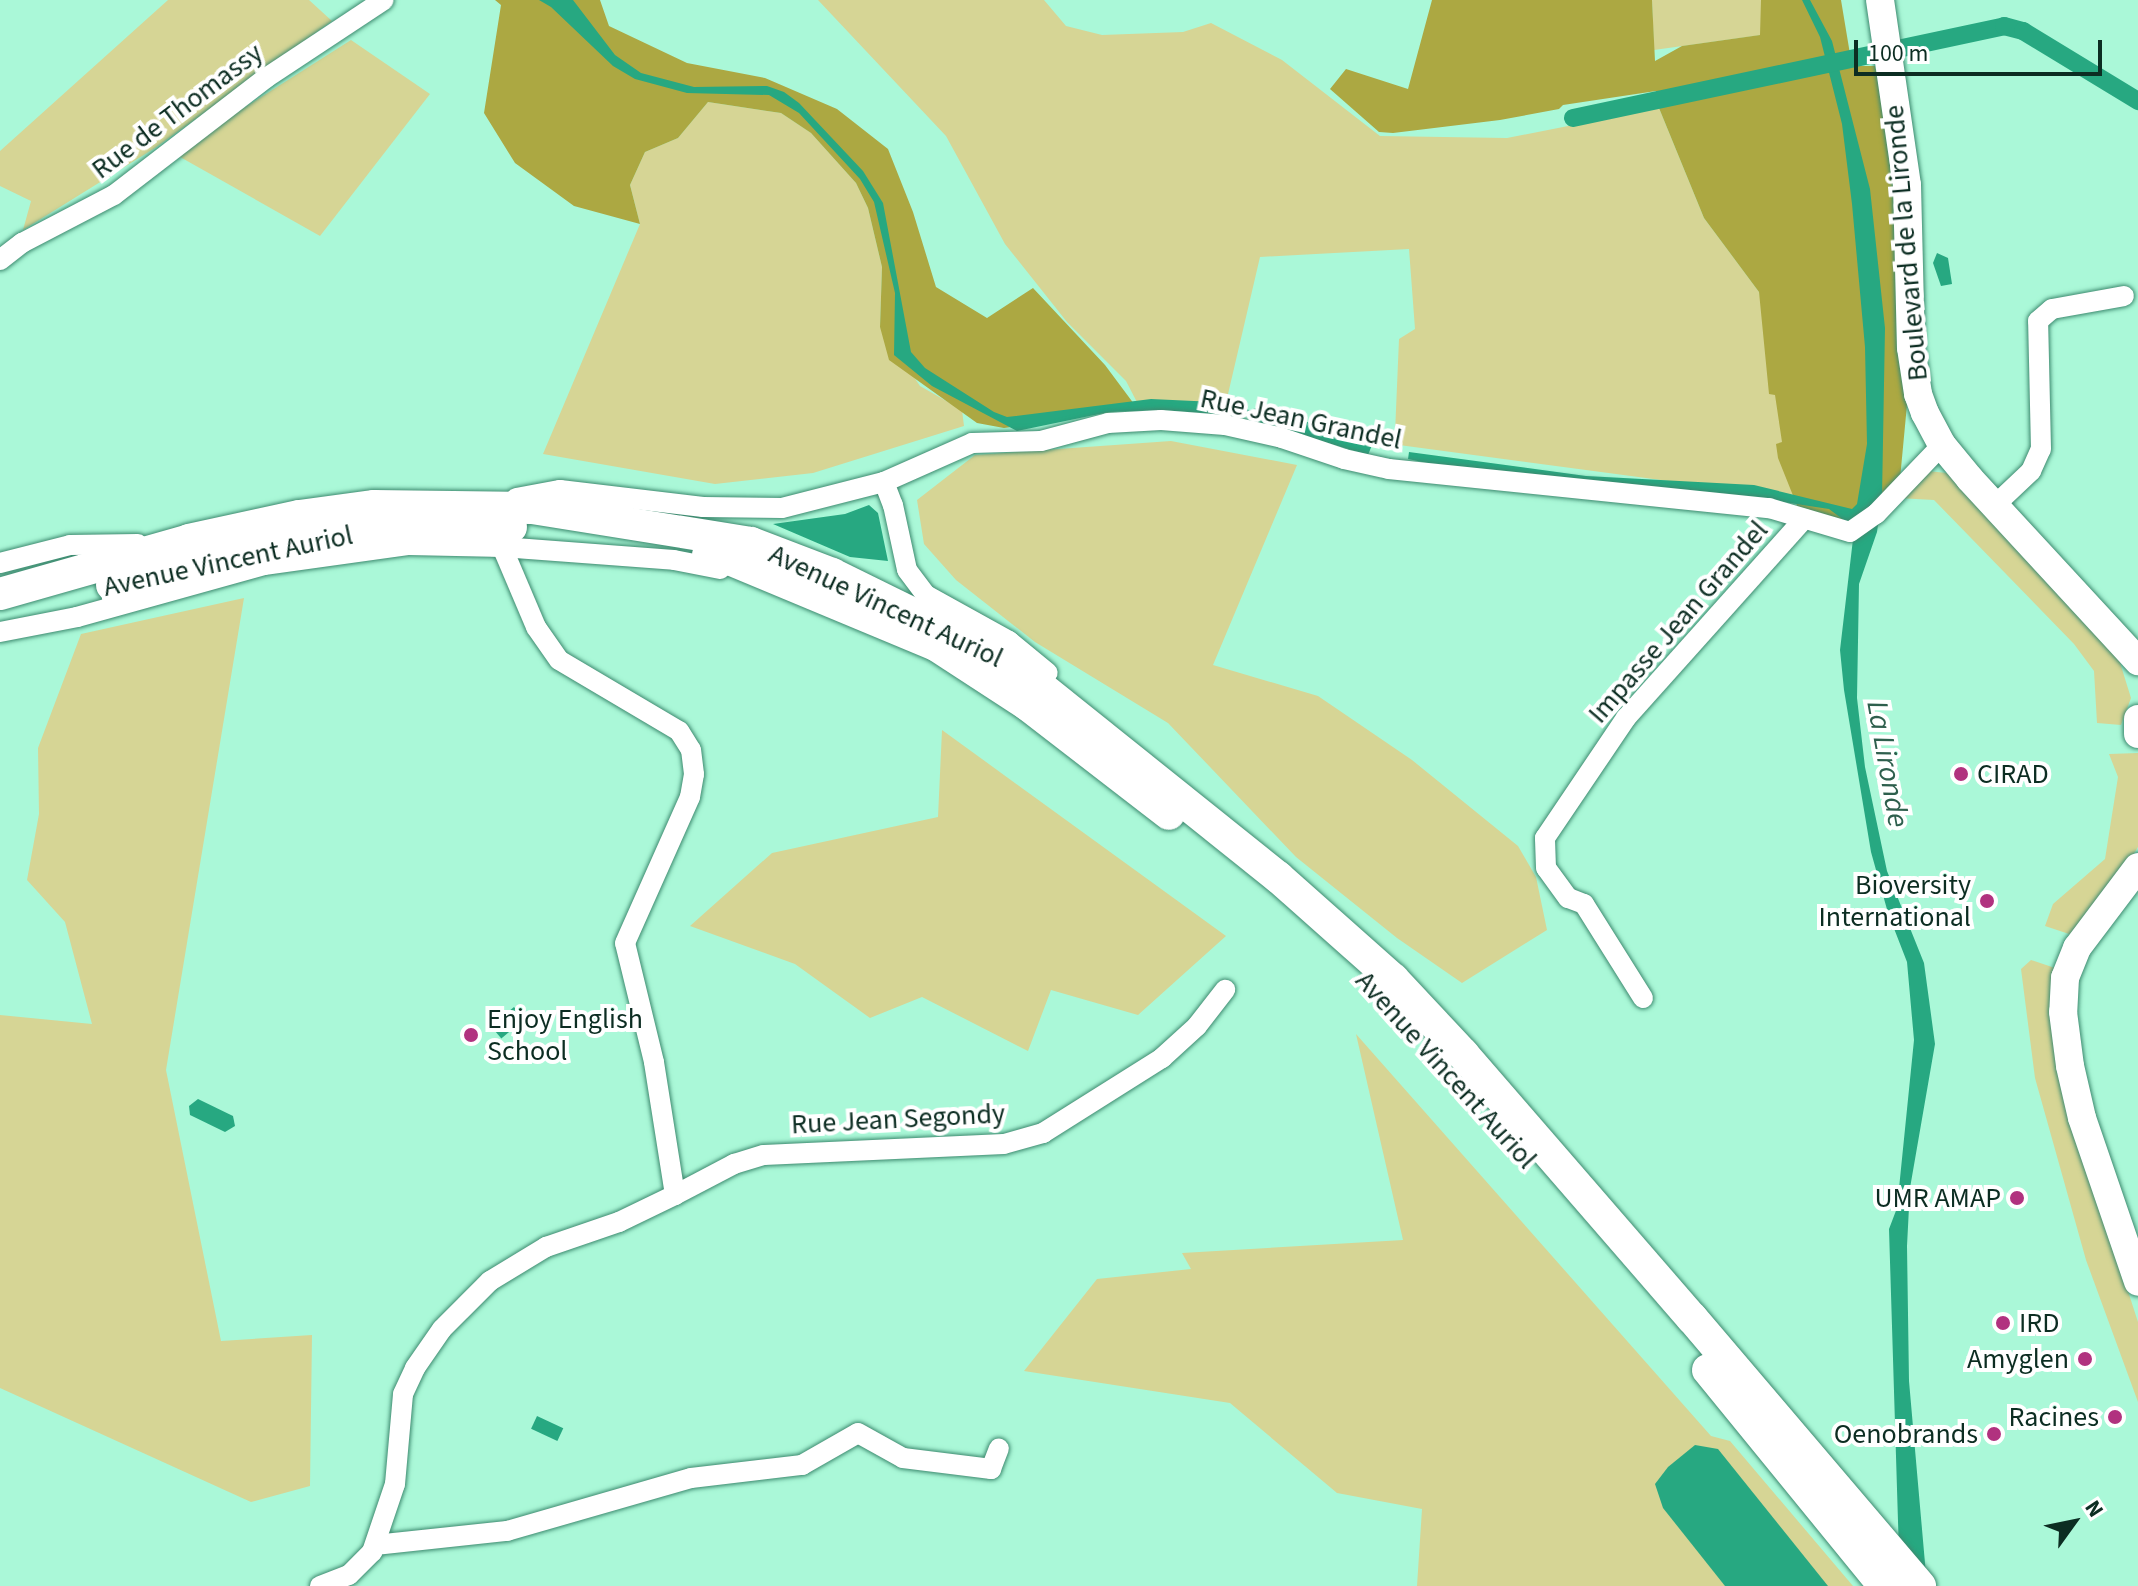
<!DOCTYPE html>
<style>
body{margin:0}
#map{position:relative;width:2138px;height:1586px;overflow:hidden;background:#aaf8d8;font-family:"Source Sans 3",sans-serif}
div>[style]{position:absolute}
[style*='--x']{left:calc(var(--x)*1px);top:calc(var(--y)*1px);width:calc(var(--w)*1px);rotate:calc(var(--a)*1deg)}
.green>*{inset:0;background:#d6d595}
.forest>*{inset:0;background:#aca842}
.water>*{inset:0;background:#27a881;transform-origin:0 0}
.stream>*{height:5px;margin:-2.5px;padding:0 2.5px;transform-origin:2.5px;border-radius:2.5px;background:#27a881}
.canal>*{height:18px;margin:-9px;padding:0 9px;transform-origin:9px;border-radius:9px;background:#27a881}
.roads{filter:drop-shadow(0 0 2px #3d8a6f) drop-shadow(0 0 2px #3d8a6f)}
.street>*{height:20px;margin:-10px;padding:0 10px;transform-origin:10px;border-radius:10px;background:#fff}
.secondary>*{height:28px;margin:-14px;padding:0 14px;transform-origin:14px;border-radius:14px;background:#fff}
.primary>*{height:32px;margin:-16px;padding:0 16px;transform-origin:16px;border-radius:16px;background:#fff}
.dots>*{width:22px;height:22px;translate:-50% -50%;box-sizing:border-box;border:4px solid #fff;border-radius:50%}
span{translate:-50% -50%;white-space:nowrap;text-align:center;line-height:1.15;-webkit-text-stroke:8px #fff;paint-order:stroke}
.street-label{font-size:28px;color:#0c2d22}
.poi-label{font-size:28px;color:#0c2d22}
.left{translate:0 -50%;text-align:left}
.right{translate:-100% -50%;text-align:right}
.water-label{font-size:30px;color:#2e5f4d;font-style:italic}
.north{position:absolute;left:2034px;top:1482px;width:80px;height:80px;-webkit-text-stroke:6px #fff;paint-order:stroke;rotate:57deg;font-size:22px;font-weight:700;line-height:32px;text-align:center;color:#0c2d22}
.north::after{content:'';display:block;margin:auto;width:28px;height:36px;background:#0c2d22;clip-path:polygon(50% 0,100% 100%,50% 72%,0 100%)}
.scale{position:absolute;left:1854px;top:40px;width:248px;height:36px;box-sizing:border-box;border:4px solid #0c2d22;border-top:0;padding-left:10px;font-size:24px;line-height:28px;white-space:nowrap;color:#0c2d22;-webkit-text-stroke:6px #fff;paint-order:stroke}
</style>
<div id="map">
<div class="green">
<i style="clip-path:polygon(168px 0,309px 0,332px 21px,155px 148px,23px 230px,31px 201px,0 186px,0 151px)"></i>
<i style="clip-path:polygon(818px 0,1044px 0,1066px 26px,1102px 35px,1183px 32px,1211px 23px,1282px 60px,1380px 136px,1507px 138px,1659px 108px,1704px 218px,1759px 292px,1801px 503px,1691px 484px,1399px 445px,1395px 433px,1399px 339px,1415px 329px,1409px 249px,1260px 257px,1225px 407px,1141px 410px,1126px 381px,1067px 322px,1005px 244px,946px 136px)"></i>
<i style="clip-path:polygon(1652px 0,1761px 0,1761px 35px,1654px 50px)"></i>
<i style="clip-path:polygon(351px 40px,430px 94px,320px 236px,173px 153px)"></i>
<i style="clip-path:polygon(708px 102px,781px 113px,811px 133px,856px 183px,868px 208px,882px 267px,880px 327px,920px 386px,962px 410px,964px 426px,813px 473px,715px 484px,543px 454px,640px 224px,630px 185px,645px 152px,678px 138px)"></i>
<i style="clip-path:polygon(1171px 441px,1297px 465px,1213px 665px,1318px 696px,1412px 760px,1518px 846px,1536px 877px,1547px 930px,1462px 983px,1397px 938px,1296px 857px,1168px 723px,1035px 642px,956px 580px,924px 544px,917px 500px,975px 455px)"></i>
<i style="clip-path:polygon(1927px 471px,1947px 473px,1961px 483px,2117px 653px,2131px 698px,2121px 725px,2097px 723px,2094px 671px,2074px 644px,1934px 500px,1898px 498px)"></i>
<i style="clip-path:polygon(244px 598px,166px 1070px,221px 1341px,312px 1335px,310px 1486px,251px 1502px,0 1388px,0 1015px,92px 1024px,65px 922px,27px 880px,39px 814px,38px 748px,81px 634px)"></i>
<i style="clip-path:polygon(942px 730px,1226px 936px,1138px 1015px,1051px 990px,1028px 1051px,922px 997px,870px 1018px,795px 964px,690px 926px,772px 853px,938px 817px)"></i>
<i style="clip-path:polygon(2138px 753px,2138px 847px,2119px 878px,2072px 935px,2045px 926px,2053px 904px,2105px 859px,2118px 777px,2109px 754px)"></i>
<i style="clip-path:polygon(2031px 960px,2055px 968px,2100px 1205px,2138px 1322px,2138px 1402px,2086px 1260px,2035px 1078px,2021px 969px)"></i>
<i style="clip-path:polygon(1356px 1034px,1711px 1436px,1730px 1441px,1853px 1586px,1417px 1586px,1422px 1509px,1337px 1493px,1230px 1403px,1024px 1371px,1097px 1279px,1191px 1269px,1182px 1253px,1403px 1240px)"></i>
</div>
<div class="forest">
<i style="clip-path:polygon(495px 0,600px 0,609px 26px,687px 63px,765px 78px,837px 109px,888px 149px,913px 212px,936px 287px,987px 318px,1033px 288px,1105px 365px,1137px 408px,1004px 428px,977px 423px,889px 360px,880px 327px,882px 267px,868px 208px,856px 183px,811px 133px,781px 113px,708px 102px,678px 138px,645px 152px,630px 185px,640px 224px,574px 206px,515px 163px,484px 113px,501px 5px)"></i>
<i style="clip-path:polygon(1432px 0,1652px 0,1655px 61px,1682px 46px,1760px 35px,1761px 0,1841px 0,1852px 66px,1875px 66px,1892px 153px,1908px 394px,1900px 479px,1849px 525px,1800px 513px,1778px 458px,1776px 444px,1782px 442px,1775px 395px,1769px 394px,1759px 292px,1704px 218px,1659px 108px,1656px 91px,1563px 105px,1559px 109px,1500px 120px,1393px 133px,1379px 132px,1330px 89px,1346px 69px,1408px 89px)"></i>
</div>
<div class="water">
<i style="clip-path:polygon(539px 0,573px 0,615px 55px,641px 73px,694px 87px,767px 86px,784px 92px,799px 103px,863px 171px,883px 203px,911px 352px,925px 368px,994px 412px,1007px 417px,1151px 399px,1237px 403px,1234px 415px,1159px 410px,1109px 412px,1017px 431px,932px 386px,894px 355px,895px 293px,874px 202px,860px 179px,799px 113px,769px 95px,687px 93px,635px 79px,613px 66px,551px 7px)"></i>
<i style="clip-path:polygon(1802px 0,1810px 0,1832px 41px,1870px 189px,1885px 328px,1882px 497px,1877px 532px,1859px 584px,1857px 698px,1865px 767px,1887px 871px,1924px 963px,1935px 1044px,1910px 1188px,1907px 1246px,1909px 1381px,1927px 1586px,1900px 1586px,1889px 1229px,1897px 1208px,1914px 1040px,1907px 962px,1888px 913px,1871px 852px,1844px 690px,1840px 650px,1855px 522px,1849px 524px,1829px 509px,1777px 501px,1441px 466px,1408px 459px,1409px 452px,1586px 476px,1754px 485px,1852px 509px,1857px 504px,1867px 444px,1865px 347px,1852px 204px,1842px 124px,1820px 37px)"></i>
<i style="clip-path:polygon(1937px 253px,1948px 258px,1952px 284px,1941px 286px,1933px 263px)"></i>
<i style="clip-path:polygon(1260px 406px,1313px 424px,1353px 443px,1372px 445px,1368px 455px,1252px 420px,1253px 409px)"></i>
<i style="clip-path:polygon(869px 505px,878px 513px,888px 561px,850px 557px,773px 524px,845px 514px)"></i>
<i style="left:514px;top:1007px;width:16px;height:30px;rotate:50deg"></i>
<i style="clip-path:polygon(198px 1099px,233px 1116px,235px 1126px,225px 1132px,190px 1115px,189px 1106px)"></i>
<i style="left:537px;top:1416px;width:29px;height:14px;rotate:25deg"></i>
<i style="clip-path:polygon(1695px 1445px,1718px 1449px,1828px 1586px,1725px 1586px,1663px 1508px,1655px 1484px,1668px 1467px)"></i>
</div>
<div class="stream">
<i style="--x:1233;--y:409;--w:25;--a:11"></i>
</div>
<div class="canal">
<i style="--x:1573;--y:118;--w:441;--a:-12"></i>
<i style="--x:2004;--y:26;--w:20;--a:15"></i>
<i style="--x:2023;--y:31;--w:135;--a:31.3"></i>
</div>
<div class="roads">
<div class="street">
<i style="--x:0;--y:260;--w:28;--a:-38"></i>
<i style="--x:22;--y:243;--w:104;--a:-27.6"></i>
<i style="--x:114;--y:195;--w:192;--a:-37.6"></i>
<i style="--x:266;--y:78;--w:141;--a:-33.5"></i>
<i style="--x:884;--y:482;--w:25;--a:69"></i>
<i style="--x:893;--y:505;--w:66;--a:77.8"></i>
<i style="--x:907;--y:570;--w:31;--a:53"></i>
<i style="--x:926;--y:595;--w:95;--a:29"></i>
<i style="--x:1009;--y:641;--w:50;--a:39.4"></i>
<i style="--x:516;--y:498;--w:45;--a:-10.3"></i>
<i style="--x:560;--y:490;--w:144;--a:6.8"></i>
<i style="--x:703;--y:507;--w:79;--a:0.7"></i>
<i style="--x:782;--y:508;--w:105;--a:-14.3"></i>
<i style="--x:884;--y:482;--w:96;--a:-23.9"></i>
<i style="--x:972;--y:443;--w:69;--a:-1.7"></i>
<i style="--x:1041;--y:441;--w:69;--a:-15"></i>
<i style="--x:1108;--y:423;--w:53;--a:-3.2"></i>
<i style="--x:1161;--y:420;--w:64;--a:4.5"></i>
<i style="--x:1225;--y:425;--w:58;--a:12.8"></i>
<i style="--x:1282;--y:438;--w:65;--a:18.7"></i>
<i style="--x:1344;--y:459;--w:46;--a:12.5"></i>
<i style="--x:1389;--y:469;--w:382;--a:5.9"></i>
<i style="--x:1769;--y:508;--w:84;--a:16.5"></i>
<i style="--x:1850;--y:532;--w:32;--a:-35"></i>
<i style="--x:1876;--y:514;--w:95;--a:-46.3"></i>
<i style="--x:1994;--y:506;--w:51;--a:-43.4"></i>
<i style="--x:2031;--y:471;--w:24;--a:-66"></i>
<i style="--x:2041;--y:449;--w:128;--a:-91.3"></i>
<i style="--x:2038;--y:321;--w:18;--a:-41"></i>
<i style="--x:2052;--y:309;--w:73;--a:-10.2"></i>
<i style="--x:0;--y:563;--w:72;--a:-14.4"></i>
<i style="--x:70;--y:545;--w:68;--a:-0.8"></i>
<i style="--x:0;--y:632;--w:78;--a:-11"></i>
<i style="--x:77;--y:617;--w:194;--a:-15.5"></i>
<i style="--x:264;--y:565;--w:145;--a:-7.9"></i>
<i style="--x:408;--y:545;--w:94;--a:1.2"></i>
<i style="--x:502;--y:547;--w:172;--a:4.3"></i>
<i style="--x:674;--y:560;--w:47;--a:11.1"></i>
<i style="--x:1643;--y:998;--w:111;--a:-122.1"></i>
<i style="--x:1584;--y:904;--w:17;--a:-159"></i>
<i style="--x:1568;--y:898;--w:37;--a:-126"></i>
<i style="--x:1546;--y:868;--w:30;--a:-92"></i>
<i style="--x:1545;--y:838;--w:145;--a:-56"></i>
<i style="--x:1626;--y:718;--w:267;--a:-48.2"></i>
<i style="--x:675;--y:1195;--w:67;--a:-27.7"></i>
<i style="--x:734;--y:1164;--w:31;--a:-17"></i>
<i style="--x:764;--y:1155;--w:240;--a:-2.6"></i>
<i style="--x:1004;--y:1144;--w:41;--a:-15.8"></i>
<i style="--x:1043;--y:1133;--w:141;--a:-32.2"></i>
<i style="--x:1162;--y:1058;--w:47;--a:-42.4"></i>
<i style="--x:1197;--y:1026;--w:46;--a:-52.1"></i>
<i style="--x:375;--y:1545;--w:133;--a:-6.1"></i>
<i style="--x:507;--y:1531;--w:191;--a:-16.1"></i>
<i style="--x:691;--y:1478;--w:112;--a:-6.7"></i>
<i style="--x:802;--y:1465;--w:64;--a:-29.7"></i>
<i style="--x:858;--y:1433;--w:51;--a:29.1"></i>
<i style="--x:903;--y:1458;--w:89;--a:7.1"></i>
<i style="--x:991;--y:1469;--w:22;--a:-69"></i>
<i style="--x:320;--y:1586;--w:31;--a:-21"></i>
<i style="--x:349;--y:1575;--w:33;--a:-45"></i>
<i style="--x:372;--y:1552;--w:72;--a:-71.3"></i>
<i style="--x:395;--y:1484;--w:90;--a:-84.9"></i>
<i style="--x:403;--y:1394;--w:29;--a:-65"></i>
<i style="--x:415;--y:1368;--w:47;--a:-55.3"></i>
<i style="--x:442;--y:1329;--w:68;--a:-45"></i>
<i style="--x:490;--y:1281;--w:66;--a:-31.3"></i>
<i style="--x:546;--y:1247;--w:77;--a:-18.9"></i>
<i style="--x:619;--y:1222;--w:62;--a:-25.7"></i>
<i style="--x:675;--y:1195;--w:135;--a:-99"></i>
<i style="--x:654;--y:1062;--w:122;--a:-103.7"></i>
<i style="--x:625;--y:943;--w:160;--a:-66"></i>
<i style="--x:690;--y:797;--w:23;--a:-80"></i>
<i style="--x:694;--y:774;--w:24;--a:-97"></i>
<i style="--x:691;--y:750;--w:22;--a:-122"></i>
<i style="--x:679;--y:731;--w:139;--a:-149.4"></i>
<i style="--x:559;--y:660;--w:40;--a:-124.9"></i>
<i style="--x:536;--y:627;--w:87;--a:-113"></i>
</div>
<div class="secondary">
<i style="--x:1880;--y:0;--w:187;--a:81.7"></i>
<i style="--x:1907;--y:185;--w:163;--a:88.6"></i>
<i style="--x:1911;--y:348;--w:47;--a:81.3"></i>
<i style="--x:1918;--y:394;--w:20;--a:70"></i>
<i style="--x:1925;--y:413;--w:36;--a:62"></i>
<i style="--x:1942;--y:445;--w:44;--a:50.5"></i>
<i style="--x:1970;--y:479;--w:248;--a:47.3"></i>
<i style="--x:2138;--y:719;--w:15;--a:90"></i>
<i style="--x:2138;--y:867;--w:101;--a:127"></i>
<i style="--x:2077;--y:948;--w:32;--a:112"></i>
<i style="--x:2065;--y:978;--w:34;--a:93"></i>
<i style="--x:2063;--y:1012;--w:54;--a:82.6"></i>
<i style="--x:2070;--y:1066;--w:53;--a:77"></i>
<i style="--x:2082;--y:1118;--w:173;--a:71.1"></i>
</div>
<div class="primary">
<i style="--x:708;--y:555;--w:21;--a:11"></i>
<i style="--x:729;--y:559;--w:224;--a:22.6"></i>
<i style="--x:936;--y:645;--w:110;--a:33.1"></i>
<i style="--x:1028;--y:705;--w:178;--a:37.7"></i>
<i style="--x:112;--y:585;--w:200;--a:-13.3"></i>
<i style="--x:307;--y:539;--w:82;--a:-6.3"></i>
<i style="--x:389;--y:530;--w:122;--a:-1.4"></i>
<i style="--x:0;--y:594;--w:197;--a:-15.9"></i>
<i style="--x:189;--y:540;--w:113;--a:-12.3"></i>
<i style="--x:299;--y:516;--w:76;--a:-7.6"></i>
<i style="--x:374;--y:506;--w:158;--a:0.7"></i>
<i style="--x:532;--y:508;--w:222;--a:9.1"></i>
<i style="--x:751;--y:543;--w:87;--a:20.9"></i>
<i style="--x:832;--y:574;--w:195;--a:26.2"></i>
<i style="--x:1007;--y:660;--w:347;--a:38.7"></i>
<i style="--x:1278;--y:877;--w:154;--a:41.6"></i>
<i style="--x:1393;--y:979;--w:103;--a:47"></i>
<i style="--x:1463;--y:1054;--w:349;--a:49.1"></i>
<i style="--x:1692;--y:1318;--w:352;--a:49.6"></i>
<i style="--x:1708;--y:1370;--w:279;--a:50.8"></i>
</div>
</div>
<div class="dots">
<i style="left:1961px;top:774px;background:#b1327f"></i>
<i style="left:1987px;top:901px;background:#b1327f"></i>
<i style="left:471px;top:1035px;background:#b1327f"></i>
<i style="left:2017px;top:1198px;background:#b1327f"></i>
<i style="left:2003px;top:1323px;background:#b1327f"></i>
<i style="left:2085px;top:1359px;background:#b1327f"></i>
<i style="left:2115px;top:1417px;background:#b1327f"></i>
<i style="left:1994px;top:1434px;background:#b1327f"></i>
</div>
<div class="street-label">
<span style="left:177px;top:111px;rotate:-37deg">Rue de Thomassy</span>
<span style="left:1906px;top:243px;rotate:-95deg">Boulevard de la Lironde</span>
<span style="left:1301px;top:419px;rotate:12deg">Rue Jean Grandel</span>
<span style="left:228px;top:561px;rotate:-12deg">Avenue Vincent Auriol</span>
<span style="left:886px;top:606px;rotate:25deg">Avenue Vincent Auriol</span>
<span style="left:1678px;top:622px;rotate:-49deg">Impasse Jean Grandel</span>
<span style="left:1446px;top:1070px;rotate:48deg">Avenue Vincent Auriol</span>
<span style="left:898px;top:1119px;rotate:-3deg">Rue Jean Segondy</span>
</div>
<div class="poi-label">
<span class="left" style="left:1977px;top:774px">CIRAD</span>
<span class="right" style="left:1971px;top:901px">Bioversity<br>International</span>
<span class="left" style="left:487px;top:1035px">Enjoy English<br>School</span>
<span class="right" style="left:2001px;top:1198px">UMR AMAP</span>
<span class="left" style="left:2019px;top:1323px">IRD</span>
<span class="right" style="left:2069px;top:1359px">Amyglen</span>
<span class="right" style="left:2099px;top:1417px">Racines</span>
<span class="right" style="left:1978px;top:1434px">Oenobrands</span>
</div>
<div class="water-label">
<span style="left:1887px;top:764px;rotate:80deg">La Lironde</span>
</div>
<div class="north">N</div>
<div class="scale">100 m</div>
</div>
